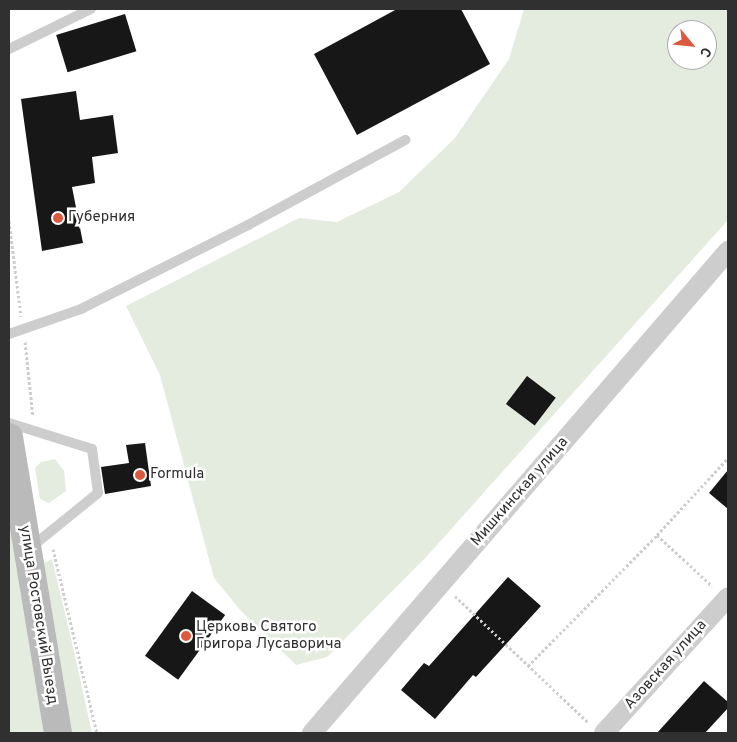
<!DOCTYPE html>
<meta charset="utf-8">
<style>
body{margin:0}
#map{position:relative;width:737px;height:742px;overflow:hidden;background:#fff;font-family:Overpass,sans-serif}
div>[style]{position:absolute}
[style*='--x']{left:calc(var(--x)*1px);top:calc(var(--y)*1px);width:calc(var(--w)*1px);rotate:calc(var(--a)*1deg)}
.green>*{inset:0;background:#e3ecdf}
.building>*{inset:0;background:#171717;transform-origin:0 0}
.path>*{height:3px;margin-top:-1.5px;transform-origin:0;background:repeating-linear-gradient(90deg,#cdcdcd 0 2.5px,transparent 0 5px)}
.lane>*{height:10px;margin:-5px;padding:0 5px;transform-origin:5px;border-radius:5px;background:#cdcdcd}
.street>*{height:20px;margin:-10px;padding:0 10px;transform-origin:10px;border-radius:10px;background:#cdcdcd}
.secondary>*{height:28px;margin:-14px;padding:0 14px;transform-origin:14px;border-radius:14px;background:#bababa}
.dots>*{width:14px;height:14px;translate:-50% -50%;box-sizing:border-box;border:2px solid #fff;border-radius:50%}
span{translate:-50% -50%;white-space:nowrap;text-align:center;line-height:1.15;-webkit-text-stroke:5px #fff;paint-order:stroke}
.poi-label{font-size:15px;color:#303030}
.left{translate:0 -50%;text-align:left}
.street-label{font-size:15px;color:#303030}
.frame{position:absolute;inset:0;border:10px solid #303030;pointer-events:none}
.north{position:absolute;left:667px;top:20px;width:50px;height:50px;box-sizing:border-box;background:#fff;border:1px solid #acacac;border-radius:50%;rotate:118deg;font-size:14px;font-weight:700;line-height:20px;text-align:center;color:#303030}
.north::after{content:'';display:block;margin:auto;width:18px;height:22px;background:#db593e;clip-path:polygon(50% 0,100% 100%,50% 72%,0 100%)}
</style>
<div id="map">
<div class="green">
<i style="clip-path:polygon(evenodd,524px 9px,728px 9px,728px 220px,427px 556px,327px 657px,296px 665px,241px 611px,214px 578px,160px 375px,126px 306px,299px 218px,337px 222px,399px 192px,455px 138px,509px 59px,524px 9px,677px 30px,707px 30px,707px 60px,677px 60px,677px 30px)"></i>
<i style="clip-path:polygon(55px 459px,64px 471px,66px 491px,49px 503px,40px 499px,35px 468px,41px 462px)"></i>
<i style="clip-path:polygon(9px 490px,50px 733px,9px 733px)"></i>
<i style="clip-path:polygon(52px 559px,74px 651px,92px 733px,69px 733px,40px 565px)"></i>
</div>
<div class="building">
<i style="clip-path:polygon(397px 9px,461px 9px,490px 64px,357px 135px,314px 54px)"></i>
<i style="left:125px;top:14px;width:39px;height:72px;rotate:73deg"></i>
<i style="clip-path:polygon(76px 91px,80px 120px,113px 115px,118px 153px,92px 157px,95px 183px,72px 187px,83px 243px,42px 251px,21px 99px)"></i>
<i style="left:527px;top:376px;width:36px;height:35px;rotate:37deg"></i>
<i style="clip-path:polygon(145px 443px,151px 486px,105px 494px,101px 467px,129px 463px,126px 445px)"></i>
<i style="clip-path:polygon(728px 470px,728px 509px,709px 493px)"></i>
<i style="clip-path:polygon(508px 577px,541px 606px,476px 677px,473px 675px,435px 719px,401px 690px,424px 663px,429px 666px)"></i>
<i style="left:192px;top:591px;width:41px;height:80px;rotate:36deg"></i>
<i style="clip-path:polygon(704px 681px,728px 702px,728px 708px,705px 733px,657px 733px)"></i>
</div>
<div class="path">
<i style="--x:9;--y:221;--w:96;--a:82.8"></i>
<i style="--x:25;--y:342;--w:75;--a:83.9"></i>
<i style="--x:657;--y:535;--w:75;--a:42.8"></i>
<i style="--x:53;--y:549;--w:189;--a:76.6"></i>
<i style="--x:455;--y:596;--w:183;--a:43.5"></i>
<i style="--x:528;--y:666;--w:184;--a:-45.4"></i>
<i style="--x:657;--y:535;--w:105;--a:-47.3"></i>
</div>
<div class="lane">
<i style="--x:9;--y:49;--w:91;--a:-26"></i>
<i style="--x:9;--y:334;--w:76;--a:-19.1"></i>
<i style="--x:81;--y:309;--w:187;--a:-26.7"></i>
<i style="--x:248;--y:225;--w:179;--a:-28.4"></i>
<i style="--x:9;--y:423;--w:87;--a:17.4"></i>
<i style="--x:92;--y:449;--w:44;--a:82.2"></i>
<i style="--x:98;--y:493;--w:87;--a:141"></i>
</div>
<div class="street">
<i style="--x:312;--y:733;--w:637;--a:-49.2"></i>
<i style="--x:604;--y:733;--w:184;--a:-47.6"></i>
</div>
<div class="secondary">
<i style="--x:9;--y:437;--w:300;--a:80.6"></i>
</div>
<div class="dots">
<i style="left:58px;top:218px;background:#db593e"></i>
<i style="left:140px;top:475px;background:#db593e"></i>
<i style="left:186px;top:636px;background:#db593e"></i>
</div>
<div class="poi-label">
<span class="left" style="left:68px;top:218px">Губерния</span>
<span class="left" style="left:150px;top:475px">Formula</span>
<span class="left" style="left:196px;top:636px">Церковь Святого<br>Григора Лусаворича</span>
</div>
<div class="street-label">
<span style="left:520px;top:492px;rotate:-49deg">Мишкинская улица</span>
<span style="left:38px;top:615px;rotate:81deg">улица Ростовский Выезд</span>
<span style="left:666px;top:665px;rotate:-48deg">Азовская улица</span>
</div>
<div class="frame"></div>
<div class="north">С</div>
</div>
